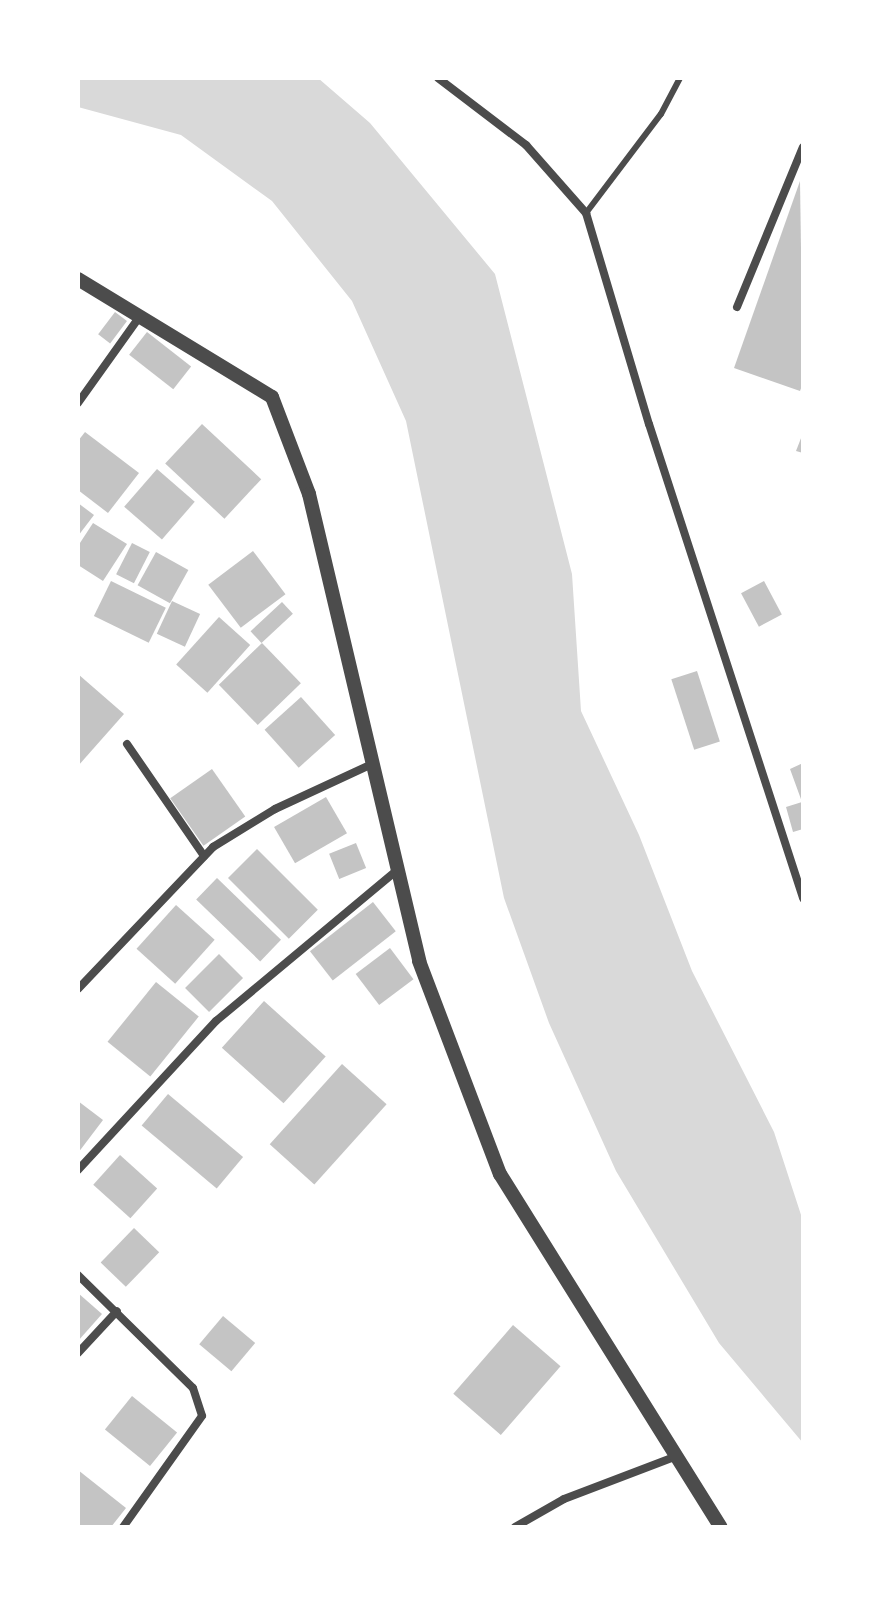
<!DOCTYPE html>
<style>
body{margin:0}
#map{position:relative;width:881px;height:1605px;overflow:hidden;background:#fff;font-family:Ubuntu,sans-serif}
div>[style]{position:absolute}
[style*='--x']{left:calc(var(--x)*1px);top:calc(var(--y)*1px);width:calc(var(--w)*1px);rotate:calc(var(--a)*1deg)}
.water>*{inset:0;background:#d9d9d9}
.building>*{inset:0;background:#c4c4c4;transform-origin:0 0}
.service>*{height:6px;margin:-3px;padding:0 3px;transform-origin:3px;border-radius:3px;background:#4c4c4c}
.minor>*{height:8px;margin:-4px;padding:0 4px;transform-origin:4px;border-radius:4px;background:#4c4c4c}
.tertiary>*{height:14px;margin:-7px;padding:0 7px;transform-origin:7px;border-radius:7px;background:#4c4c4c}
span{translate:-50% -50%;white-space:nowrap;text-align:center;line-height:1.15;-webkit-text-stroke:6px #fff;paint-order:stroke}
.frame{position:absolute;inset:0;border:80px solid #fff;pointer-events:none}
</style>
<div id="map">
<div class="water">
<i style="clip-path:polygon(78px 78px,318px 78px,370px 123px,495px 274px,572px 574px,581px 711px,639px 835px,692px 971px,774px 1132px,803px 1221px,803px 1443px,719px 1343px,616px 1171px,549px 1023px,504px 898px,406px 421px,352px 301px,272px 201px,181px 135px,78px 107px)"></i>
</div>
<div class="building">
<i style="clip-path:polygon(800px 181px,803px 383px,800px 391px,734px 368px)"></i>
<i style="left:115px;top:312px;width:15px;height:28px;rotate:37deg"></i>
<i style="left:147px;top:332px;width:56px;height:29px;rotate:38deg"></i>
<i style="left:202px;top:424px;width:81px;height:54px;rotate:43deg"></i>
<i style="clip-path:polygon(85px 432px,139px 473px,108px 513px,78px 490px,78px 441px)"></i>
<i style="clip-path:polygon(803px 433px,803px 453px,796px 451px)"></i>
<i style="left:157px;top:469px;width:50px;height:50px;rotate:41deg"></i>
<i style="clip-path:polygon(78px 503px,94px 515px,78px 536px)"></i>
<i style="clip-path:polygon(93px 523px,127px 544px,103px 581px,78px 565px,78px 546px)"></i>
<i style="left:132px;top:543px;width:20px;height:35px;rotate:27deg"></i>
<i style="left:253px;top:551px;width:54px;height:56px;rotate:53deg"></i>
<i style="left:156px;top:552px;width:37px;height:38px;rotate:29deg"></i>
<i style="left:111px;top:581px;width:61px;height:39px;rotate:26deg"></i>
<i style="left:764px;top:581px;width:38px;height:26px;rotate:62deg"></i>
<i style="left:172px;top:601px;width:31px;height:36px;rotate:25deg"></i>
<i style="left:282px;top:602px;width:16px;height:43px;rotate:47deg"></i>
<i style="left:219px;top:617px;width:42px;height:64px;rotate:42deg"></i>
<i style="left:262px;top:643px;width:56px;height:60px;rotate:46deg"></i>
<i style="left:697px;top:671px;width:74px;height:27px;rotate:72deg"></i>
<i style="clip-path:polygon(78px 674px,124px 714px,78px 766px)"></i>
<i style="left:301px;top:697px;width:51px;height:49px;rotate:48deg"></i>
<i style="clip-path:polygon(803px 763px,803px 829px,793px 832px,786px 807px,802px 802px,790px 769px)"></i>
<i style="left:212px;top:769px;width:58px;height:51px;rotate:55deg"></i>
<i style="left:326px;top:797px;width:42px;height:60px;rotate:60deg"></i>
<i style="left:356px;top:843px;width:27px;height:29px;rotate:68deg"></i>
<i style="left:257px;top:849px;width:86px;height:41px;rotate:45deg"></i>
<i style="left:217px;top:878px;width:89px;height:30px;rotate:44deg"></i>
<i style="left:373px;top:902px;width:37px;height:80px;rotate:52deg"></i>
<i style="left:176px;top:905px;width:52px;height:59px;rotate:42deg"></i>
<i style="left:390px;top:948px;width:39px;height:43px;rotate:53deg"></i>
<i style="left:219px;top:954px;width:34px;height:48px;rotate:45deg"></i>
<i style="left:156px;top:982px;width:55px;height:77px;rotate:39deg"></i>
<i style="left:264px;top:1001px;width:83px;height:63px;rotate:42deg"></i>
<i style="left:342px;top:1064px;width:60px;height:108px;rotate:42deg"></i>
<i style="left:168px;top:1094px;width:98px;height:41px;rotate:40deg"></i>
<i style="clip-path:polygon(78px 1101px,103px 1120px,78px 1153px)"></i>
<i style="left:120px;top:1155px;width:50px;height:40px;rotate:42deg"></i>
<i style="left:134px;top:1228px;width:35px;height:48px;rotate:44deg"></i>
<i style="clip-path:polygon(78px 1293px,102px 1314px,78px 1341px)"></i>
<i style="left:223px;top:1316px;width:42px;height:37px;rotate:40deg"></i>
<i style="left:513px;top:1325px;width:63px;height:91px;rotate:41deg"></i>
<i style="left:132px;top:1396px;width:58px;height:43px;rotate:39deg"></i>
<i style="clip-path:polygon(78px 1470px,126px 1508px,111px 1527px,78px 1527px)"></i>
</div>
<div class="service">
<i style="--x:586;--y:213;--w:124;--a:-52.9"></i>
<i style="--x:661;--y:114;--w:41;--a:-62.2"></i>
</div>
<div class="minor">
<i style="--x:438;--y:78;--w:111;--a:37.3"></i>
<i style="--x:526;--y:145;--w:91;--a:48.6"></i>
<i style="--x:586;--y:213;--w:220;--a:73.4"></i>
<i style="--x:649;--y:424;--w:499;--a:72"></i>
<i style="--x:737;--y:307;--w:173;--a:-67.6"></i>
<i style="--x:78;--y:403;--w:107;--a:-54.5"></i>
<i style="--x:127;--y:744;--w:136;--a:55.5"></i>
<i style="--x:78;--y:989;--w:196;--a:-46.4"></i>
<i style="--x:213;--y:847;--w:73;--a:-31.5"></i>
<i style="--x:275;--y:809;--w:105;--a:-24.9"></i>
<i style="--x:78;--y:1170;--w:203;--a:-47.2"></i>
<i style="--x:216;--y:1021;--w:233;--a:-39.8"></i>
<i style="--x:78;--y:1275;--w:161;--a:44.5"></i>
<i style="--x:193;--y:1388;--w:29;--a:72"></i>
<i style="--x:202;--y:1416;--w:136;--a:125.4"></i>
<i style="--x:78;--y:1353;--w:57;--a:-47.1"></i>
<i style="--x:515;--y:1527;--w:56;--a:-29.7"></i>
<i style="--x:564;--y:1499;--w:118;--a:-20.9"></i>
</div>
<div class="tertiary">
<i style="--x:78;--y:279;--w:227;--a:31.3"></i>
<i style="--x:272;--y:397;--w:104;--a:69.1"></i>
<i style="--x:309;--y:494;--w:480;--a:76.7"></i>
<i style="--x:419;--y:961;--w:228;--a:69.2"></i>
<i style="--x:500;--y:1174;--w:416;--a:58"></i>
</div>
<div class="frame"></div>
</div>
